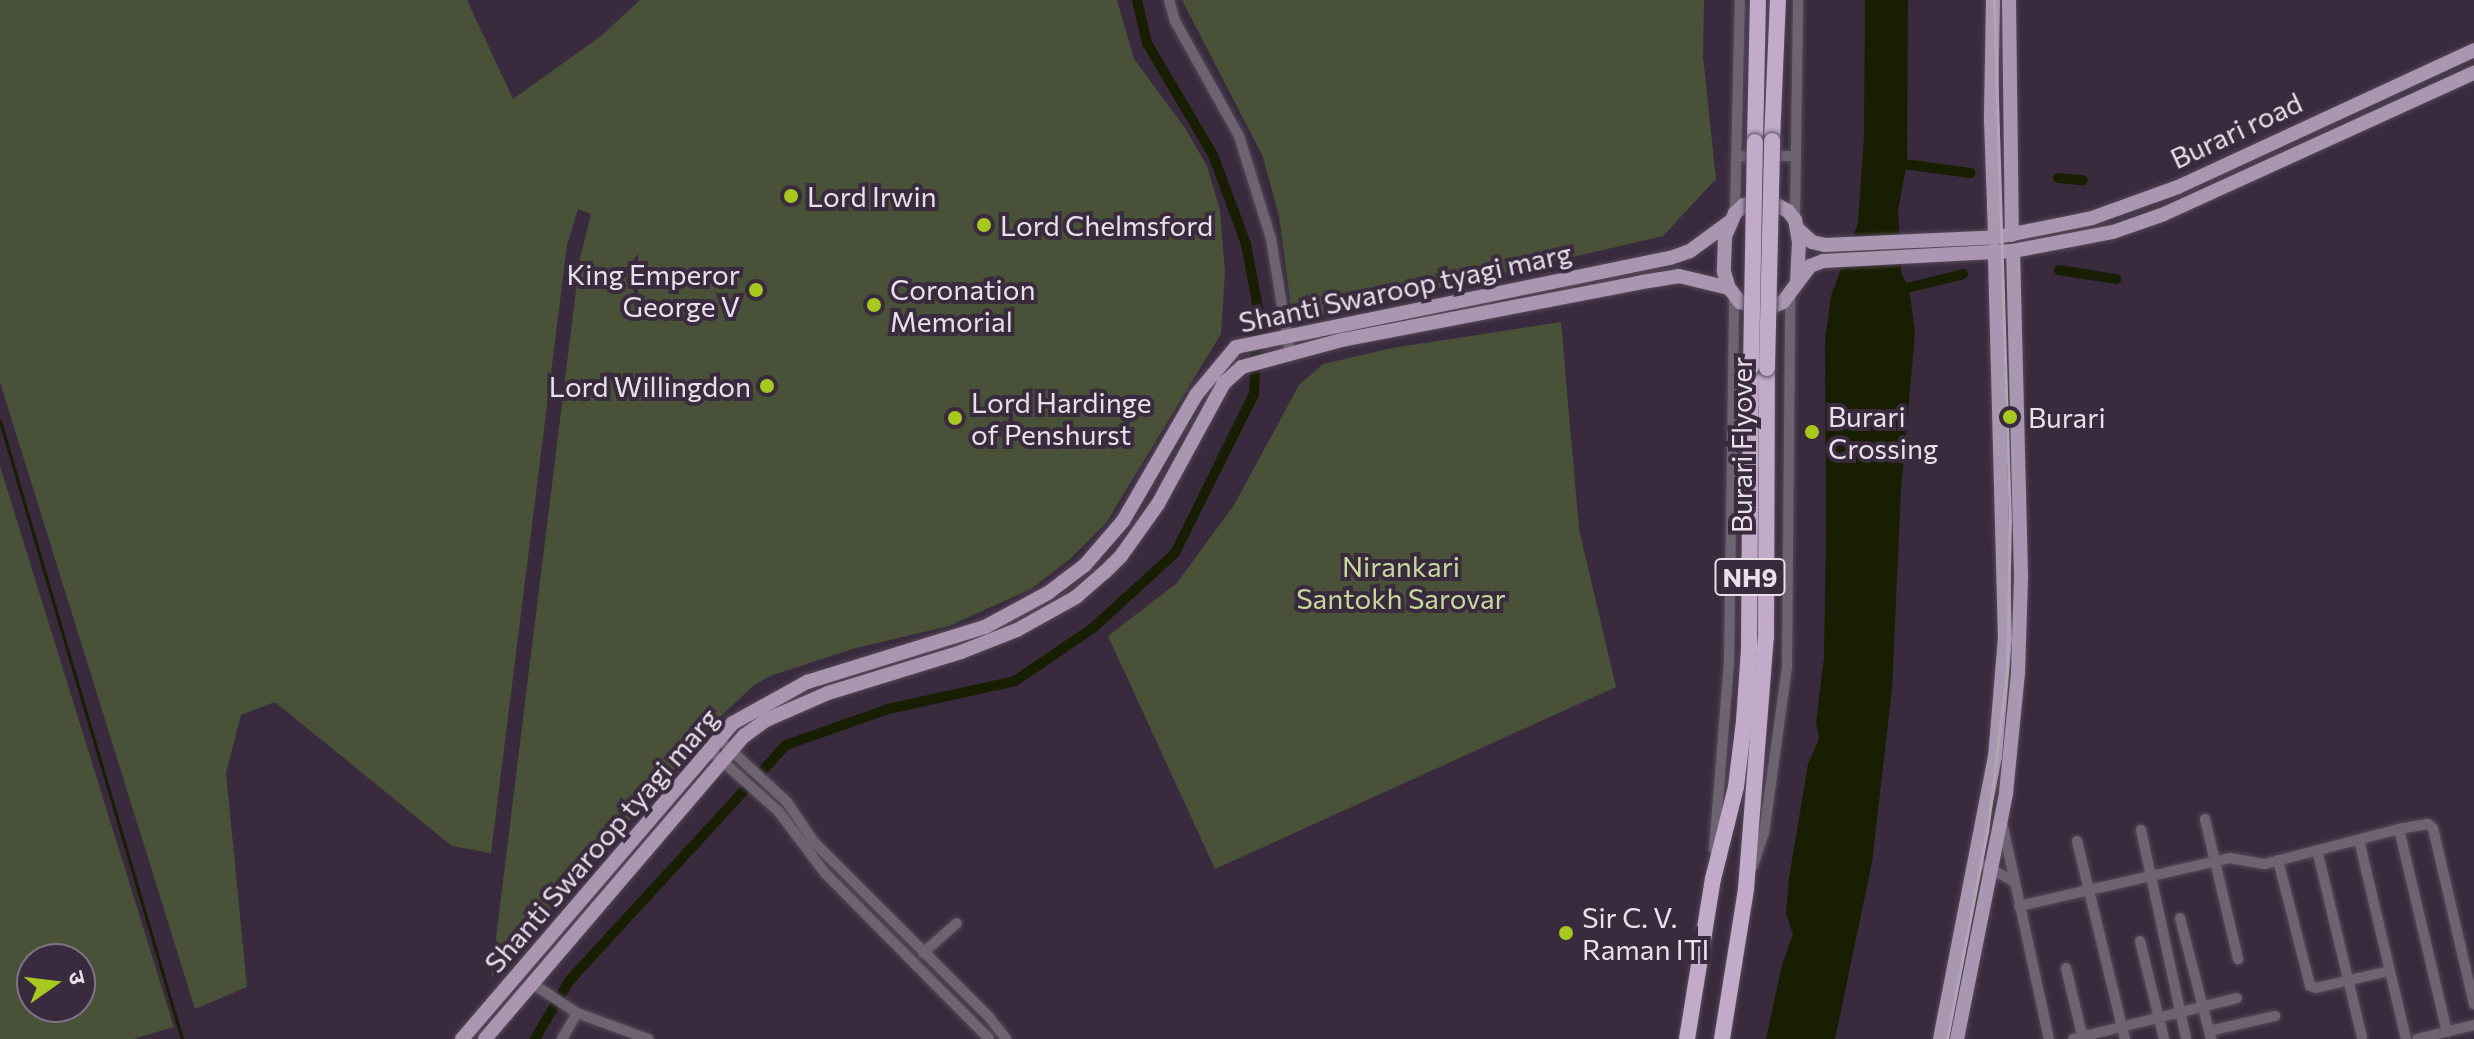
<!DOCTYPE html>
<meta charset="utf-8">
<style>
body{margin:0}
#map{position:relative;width:2474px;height:1039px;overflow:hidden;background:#392b3d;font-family:Commissioner,"Noto Sans Devanagari",sans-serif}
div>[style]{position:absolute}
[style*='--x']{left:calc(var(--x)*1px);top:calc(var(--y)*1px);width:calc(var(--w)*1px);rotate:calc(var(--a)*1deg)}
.green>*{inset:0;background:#4a5139}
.water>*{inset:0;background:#171e01}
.stream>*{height:3px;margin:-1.5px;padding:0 1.5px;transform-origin:1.5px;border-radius:1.5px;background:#171e01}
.canal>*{height:10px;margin:-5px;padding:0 5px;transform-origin:5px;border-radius:5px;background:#171e01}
.roads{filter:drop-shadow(0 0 2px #554859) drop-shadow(0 0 2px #554859)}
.minor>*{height:10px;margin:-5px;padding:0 5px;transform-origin:5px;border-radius:5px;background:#6e6471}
.major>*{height:14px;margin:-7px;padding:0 7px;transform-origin:7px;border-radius:7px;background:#aa96b0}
.highway>*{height:16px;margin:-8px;padding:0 8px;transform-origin:8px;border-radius:8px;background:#c2aac9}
.rail>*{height:3px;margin:-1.5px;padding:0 1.5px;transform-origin:1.5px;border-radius:1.5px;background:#b1a6b4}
.bridges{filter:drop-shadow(0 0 2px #554859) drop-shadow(0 0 2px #554859)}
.highway-bridge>*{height:16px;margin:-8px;padding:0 8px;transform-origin:8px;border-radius:8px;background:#c2aac9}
.dots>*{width:22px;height:22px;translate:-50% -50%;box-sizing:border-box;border:4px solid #392b3d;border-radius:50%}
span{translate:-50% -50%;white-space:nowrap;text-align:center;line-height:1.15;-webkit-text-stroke:8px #392b3d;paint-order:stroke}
.shield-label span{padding:2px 6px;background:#392b3d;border:2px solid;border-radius:6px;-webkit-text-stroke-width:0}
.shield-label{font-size:26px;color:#e9e0ec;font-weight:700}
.street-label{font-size:28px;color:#e9e0ec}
.poi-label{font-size:28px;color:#e9e0ec}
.left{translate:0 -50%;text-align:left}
.right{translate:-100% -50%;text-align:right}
.park-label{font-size:28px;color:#c8d99e}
.north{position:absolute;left:16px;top:943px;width:80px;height:80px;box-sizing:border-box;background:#392b3d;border:2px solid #7f7383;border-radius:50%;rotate:76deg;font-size:22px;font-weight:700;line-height:32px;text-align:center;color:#e9e0ec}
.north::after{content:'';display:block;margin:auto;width:28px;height:36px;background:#a7c81f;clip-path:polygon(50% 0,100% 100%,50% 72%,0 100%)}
</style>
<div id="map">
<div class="green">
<i style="clip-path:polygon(0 0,467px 0,513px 99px,601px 36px,640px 0,1117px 0,1134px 59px,1185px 128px,1207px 166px,1220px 210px,1225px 272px,1221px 334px,1106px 523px,1070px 559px,1031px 589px,949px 626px,852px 649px,770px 676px,753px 686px,719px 718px,491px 978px,580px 258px,591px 214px,578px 209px,567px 245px,491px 853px,452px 846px,275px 702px,241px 715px,226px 773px,247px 987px,195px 1009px,0 382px)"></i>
<i style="clip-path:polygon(1182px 0,1704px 0,1703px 56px,1716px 179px,1663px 236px,1293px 322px,1279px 216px,1263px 157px)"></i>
<i style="clip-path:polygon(1561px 322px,1579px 529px,1616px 687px,1215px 869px,1108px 636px,1177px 583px,1234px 505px,1299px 385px,1323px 364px,1392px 348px)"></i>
<i style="clip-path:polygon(evenodd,0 466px,174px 1027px,133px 1039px,0 1039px,0 466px,32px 959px,80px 959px,80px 1007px,32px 1007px,32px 959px)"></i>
</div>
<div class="water">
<i style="clip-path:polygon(1865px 0,1908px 0,1907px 163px,1898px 210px,1901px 272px,1909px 289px,1915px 333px,1901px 490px,1892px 689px,1872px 862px,1835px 1039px,1766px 1039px,1782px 965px,1793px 934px,1786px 913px,1789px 878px,1808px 764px,1819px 739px,1816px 723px,1824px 657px,1826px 534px,1825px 340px,1831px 296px,1858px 223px,1864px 135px)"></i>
</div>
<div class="stream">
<i style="--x:0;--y:421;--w:644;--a:73.59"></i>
</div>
<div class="canal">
<i style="--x:1896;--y:163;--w:75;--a:7.7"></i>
<i style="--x:2058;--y:178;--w:25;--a:5"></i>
<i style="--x:2059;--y:270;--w:58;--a:9"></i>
<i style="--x:1899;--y:290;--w:66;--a:-14"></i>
<i style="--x:535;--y:1039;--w:67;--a:-59.6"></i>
<i style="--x:569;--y:981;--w:321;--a:-47.4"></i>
<i style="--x:786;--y:745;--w:108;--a:-19.4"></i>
<i style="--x:888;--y:709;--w:130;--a:-12.4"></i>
<i style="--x:1015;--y:681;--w:94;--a:-34.2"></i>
<i style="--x:1093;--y:628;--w:111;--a:-42.4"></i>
<i style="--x:1175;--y:553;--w:178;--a:-63.6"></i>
<i style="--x:1254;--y:394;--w:86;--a:-87.3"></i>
<i style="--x:1258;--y:308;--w:65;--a:-100.6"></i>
<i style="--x:1246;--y:244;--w:95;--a:-110.3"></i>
<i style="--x:1213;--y:155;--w:130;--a:-120.5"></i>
<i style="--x:1147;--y:43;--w:44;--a:-103.1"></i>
</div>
<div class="roads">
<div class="minor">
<i style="--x:1169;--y:0;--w:22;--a:74"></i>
<i style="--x:1175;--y:21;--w:132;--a:60.9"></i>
<i style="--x:1239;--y:136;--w:108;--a:72.7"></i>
<i style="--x:1271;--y:239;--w:117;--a:80.6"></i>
<i style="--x:1736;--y:156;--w:60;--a:0"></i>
<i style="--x:1735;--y:213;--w:213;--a:-88.7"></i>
<i style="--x:1795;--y:220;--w:220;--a:-89.2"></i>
<i style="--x:719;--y:739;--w:93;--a:42.8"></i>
<i style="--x:787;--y:802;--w:48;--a:56"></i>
<i style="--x:814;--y:842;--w:247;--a:45"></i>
<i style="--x:989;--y:1017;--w:28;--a:52"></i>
<i style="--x:710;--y:750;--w:93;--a:41.9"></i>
<i style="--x:779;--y:812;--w:76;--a:53"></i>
<i style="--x:825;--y:873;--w:233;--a:45.3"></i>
<i style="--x:2205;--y:819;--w:144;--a:76.7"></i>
<i style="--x:2002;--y:822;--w:61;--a:77.8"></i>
<i style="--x:2141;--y:830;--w:214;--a:77.8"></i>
<i style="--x:2359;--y:840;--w:204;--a:76.7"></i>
<i style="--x:2077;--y:841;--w:204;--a:76.4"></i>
<i style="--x:1714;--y:849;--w:186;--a:-85.4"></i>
<i style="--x:1729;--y:664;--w:368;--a:-89.2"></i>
<i style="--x:2317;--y:850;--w:192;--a:76.5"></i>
<i style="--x:2278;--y:860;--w:130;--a:75.7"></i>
<i style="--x:2310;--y:986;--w:6;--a:18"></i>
<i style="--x:2316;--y:988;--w:75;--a:-13.1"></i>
<i style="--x:1976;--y:861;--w:44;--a:28.3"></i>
<i style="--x:2015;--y:882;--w:161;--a:77.8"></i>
<i style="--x:1753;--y:866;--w:35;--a:-72"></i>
<i style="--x:1764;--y:833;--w:168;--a:-82.1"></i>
<i style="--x:1787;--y:667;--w:371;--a:-89.5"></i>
<i style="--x:2019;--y:906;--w:216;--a:-12.8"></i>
<i style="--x:2230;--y:858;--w:36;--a:10"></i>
<i style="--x:2265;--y:864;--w:138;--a:-14.6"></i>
<i style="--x:2180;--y:918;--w:125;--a:75.6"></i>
<i style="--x:2140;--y:941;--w:101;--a:76.2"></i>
<i style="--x:923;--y:953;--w:45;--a:-41.4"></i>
<i style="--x:2066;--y:968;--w:73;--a:76.5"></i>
<i style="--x:533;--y:984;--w:53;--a:33.4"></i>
<i style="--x:2209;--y:1031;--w:68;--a:-12.8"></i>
<i style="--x:2447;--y:1032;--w:209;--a:-103.3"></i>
<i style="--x:2399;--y:829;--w:29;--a:-10"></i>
<i style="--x:2428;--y:824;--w:6;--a:39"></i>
<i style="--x:2433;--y:828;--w:181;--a:76.9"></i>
<i style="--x:562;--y:1039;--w:30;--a:-60"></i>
<i style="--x:577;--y:1013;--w:76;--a:20.1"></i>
<i style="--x:2073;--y:1039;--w:169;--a:-14"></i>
<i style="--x:2417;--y:1039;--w:59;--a:-13.8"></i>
</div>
<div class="major">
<i style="--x:1993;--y:0;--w:120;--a:91"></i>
<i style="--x:1991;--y:120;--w:117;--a:88"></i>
<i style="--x:2009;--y:0;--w:235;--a:89.3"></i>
<i style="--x:1798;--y:229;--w:19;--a:43"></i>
<i style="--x:1812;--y:242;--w:13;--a:13"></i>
<i style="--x:1825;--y:245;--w:173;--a:-2.6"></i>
<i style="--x:1998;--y:237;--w:96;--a:-11.4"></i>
<i style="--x:2092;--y:218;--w:91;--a:-19.8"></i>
<i style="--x:2178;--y:187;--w:326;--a:-24.8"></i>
<i style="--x:1797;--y:282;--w:40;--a:-87.1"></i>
<i style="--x:1799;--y:242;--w:22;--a:-100"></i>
<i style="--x:1795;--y:220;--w:11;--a:-128"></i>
<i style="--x:1788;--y:211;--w:24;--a:-152"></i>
<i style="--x:1767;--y:200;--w:24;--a:168"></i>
<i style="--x:1744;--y:205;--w:12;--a:138"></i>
<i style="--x:1735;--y:213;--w:26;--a:113"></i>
<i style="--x:1725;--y:237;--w:35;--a:92"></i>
<i style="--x:1724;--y:272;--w:17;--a:73"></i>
<i style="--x:1729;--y:288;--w:18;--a:52"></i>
<i style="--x:1740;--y:302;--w:27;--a:15"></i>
<i style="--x:1766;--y:309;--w:18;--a:-22"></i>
<i style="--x:1783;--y:302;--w:45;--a:-53.1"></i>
<i style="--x:1810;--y:266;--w:14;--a:-21"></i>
<i style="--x:1823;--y:261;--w:190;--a:-3"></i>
<i style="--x:2013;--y:251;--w:102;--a:-10.8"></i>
<i style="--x:2113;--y:232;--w:54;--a:-19.4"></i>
<i style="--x:2164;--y:214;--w:341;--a:-24.5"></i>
<i style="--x:462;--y:1039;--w:416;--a:-49.4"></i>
<i style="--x:733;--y:723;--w:85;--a:-29"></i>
<i style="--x:807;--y:682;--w:186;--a:-17.2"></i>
<i style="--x:985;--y:627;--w:72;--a:-28.4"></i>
<i style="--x:1048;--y:593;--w:46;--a:-37.1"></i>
<i style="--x:1085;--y:565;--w:58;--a:-49.2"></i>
<i style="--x:1123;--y:521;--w:146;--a:-59.9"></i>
<i style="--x:1196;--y:395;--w:62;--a:-50.2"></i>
<i style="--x:1236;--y:347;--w:443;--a:-11.6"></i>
<i style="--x:1670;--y:258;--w:21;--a:-19"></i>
<i style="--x:1690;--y:251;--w:51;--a:-36.2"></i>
<i style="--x:485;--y:1039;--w:399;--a:-49.5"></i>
<i style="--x:744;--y:736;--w:27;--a:-36"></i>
<i style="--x:766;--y:720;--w:68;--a:-23.5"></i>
<i style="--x:828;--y:693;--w:139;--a:-17.1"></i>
<i style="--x:961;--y:652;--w:60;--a:-21.4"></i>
<i style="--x:1017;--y:630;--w:68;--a:-29.2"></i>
<i style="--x:1076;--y:597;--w:38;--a:-41"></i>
<i style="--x:1105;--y:572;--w:23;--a:-45"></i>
<i style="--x:1121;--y:556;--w:64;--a:-54.6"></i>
<i style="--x:1158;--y:504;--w:138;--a:-61.4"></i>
<i style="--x:1224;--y:383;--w:24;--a:-42"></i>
<i style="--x:1242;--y:367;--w:104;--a:-15.1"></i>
<i style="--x:1342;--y:340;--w:306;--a:-10.9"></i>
<i style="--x:1642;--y:282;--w:37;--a:-9"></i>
<i style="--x:1679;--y:276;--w:51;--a:13.5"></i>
<i style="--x:1940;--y:1039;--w:287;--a:-79"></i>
<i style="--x:1995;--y:757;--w:118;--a:-85.2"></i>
<i style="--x:2005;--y:639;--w:389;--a:-91.5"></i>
<i style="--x:1957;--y:1039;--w:251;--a:-78.7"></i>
<i style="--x:2006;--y:793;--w:121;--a:-84.3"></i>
<i style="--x:2018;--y:673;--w:97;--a:-88.2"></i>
<i style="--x:2021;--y:576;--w:325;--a:-91.4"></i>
</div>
<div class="highway">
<i style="--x:1772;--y:141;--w:141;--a:-87.6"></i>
<i style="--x:1755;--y:142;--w:142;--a:-88.8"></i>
<i style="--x:1687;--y:1039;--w:162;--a:-80.8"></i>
<i style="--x:1713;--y:879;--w:95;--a:-76"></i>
<i style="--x:1736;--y:787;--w:66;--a:-83.1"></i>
<i style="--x:1744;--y:721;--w:71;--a:-86"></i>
<i style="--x:1749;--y:650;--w:283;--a:-89.6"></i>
<i style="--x:1722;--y:1039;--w:152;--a:-80.9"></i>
<i style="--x:1746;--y:889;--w:253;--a:-85.5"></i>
<i style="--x:1766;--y:637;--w:269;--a:-89.8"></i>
</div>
</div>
<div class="rail">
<i style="--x:1947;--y:1039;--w:211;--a:-79.1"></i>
<i style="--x:1987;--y:832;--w:161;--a:-82.9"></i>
<i style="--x:2007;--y:672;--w:150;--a:-88.9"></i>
<i style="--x:2010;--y:522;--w:522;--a:-91.76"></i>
</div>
<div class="bridges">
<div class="highway-bridge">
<i style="--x:1751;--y:367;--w:225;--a:-89"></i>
<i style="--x:1767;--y:368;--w:227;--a:-88.7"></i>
</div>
</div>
<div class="dots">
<i style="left:791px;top:196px;background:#a7c81f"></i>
<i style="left:984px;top:225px;background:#a7c81f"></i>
<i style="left:756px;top:290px;background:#a7c81f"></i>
<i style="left:874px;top:305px;background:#a7c81f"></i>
<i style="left:767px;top:386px;background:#a7c81f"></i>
<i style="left:2010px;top:417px;background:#a7c81f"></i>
<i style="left:955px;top:418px;background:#a7c81f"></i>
<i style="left:1812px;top:432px;background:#a7c81f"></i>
<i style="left:1566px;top:933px;background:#a7c81f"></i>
</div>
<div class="shield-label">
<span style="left:1750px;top:577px">NH9</span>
</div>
<div class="street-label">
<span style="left:2236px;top:130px;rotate:-25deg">Burari road</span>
<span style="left:1405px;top:287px;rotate:-12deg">Shanti Swaroop tyagi marg</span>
<span style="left:1741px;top:445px;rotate:-90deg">Burari Flyover</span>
<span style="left:601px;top:840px;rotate:-49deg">Shanti Swaroop tyagi marg</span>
</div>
<div class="poi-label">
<span class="left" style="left:807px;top:196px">Lord Irwin</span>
<span class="left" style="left:1000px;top:225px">Lord Chelmsford</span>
<span class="right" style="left:740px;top:290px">King Emperor<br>George V</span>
<span class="left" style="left:890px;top:305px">Coronation<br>Memorial</span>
<span class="right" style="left:751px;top:386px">Lord Willingdon</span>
<span class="left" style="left:971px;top:418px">Lord Hardinge<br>of Penshurst</span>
<span class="left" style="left:1828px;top:432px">Burari<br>Crossing</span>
<span class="left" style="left:2028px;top:417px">Burari</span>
<span class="left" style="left:1582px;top:933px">Sir C. V.<br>Raman ITI</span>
</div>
<div class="park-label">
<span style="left:1401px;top:582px">Nirankari<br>Santokh Sarovar</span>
</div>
<div class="north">उ</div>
</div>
